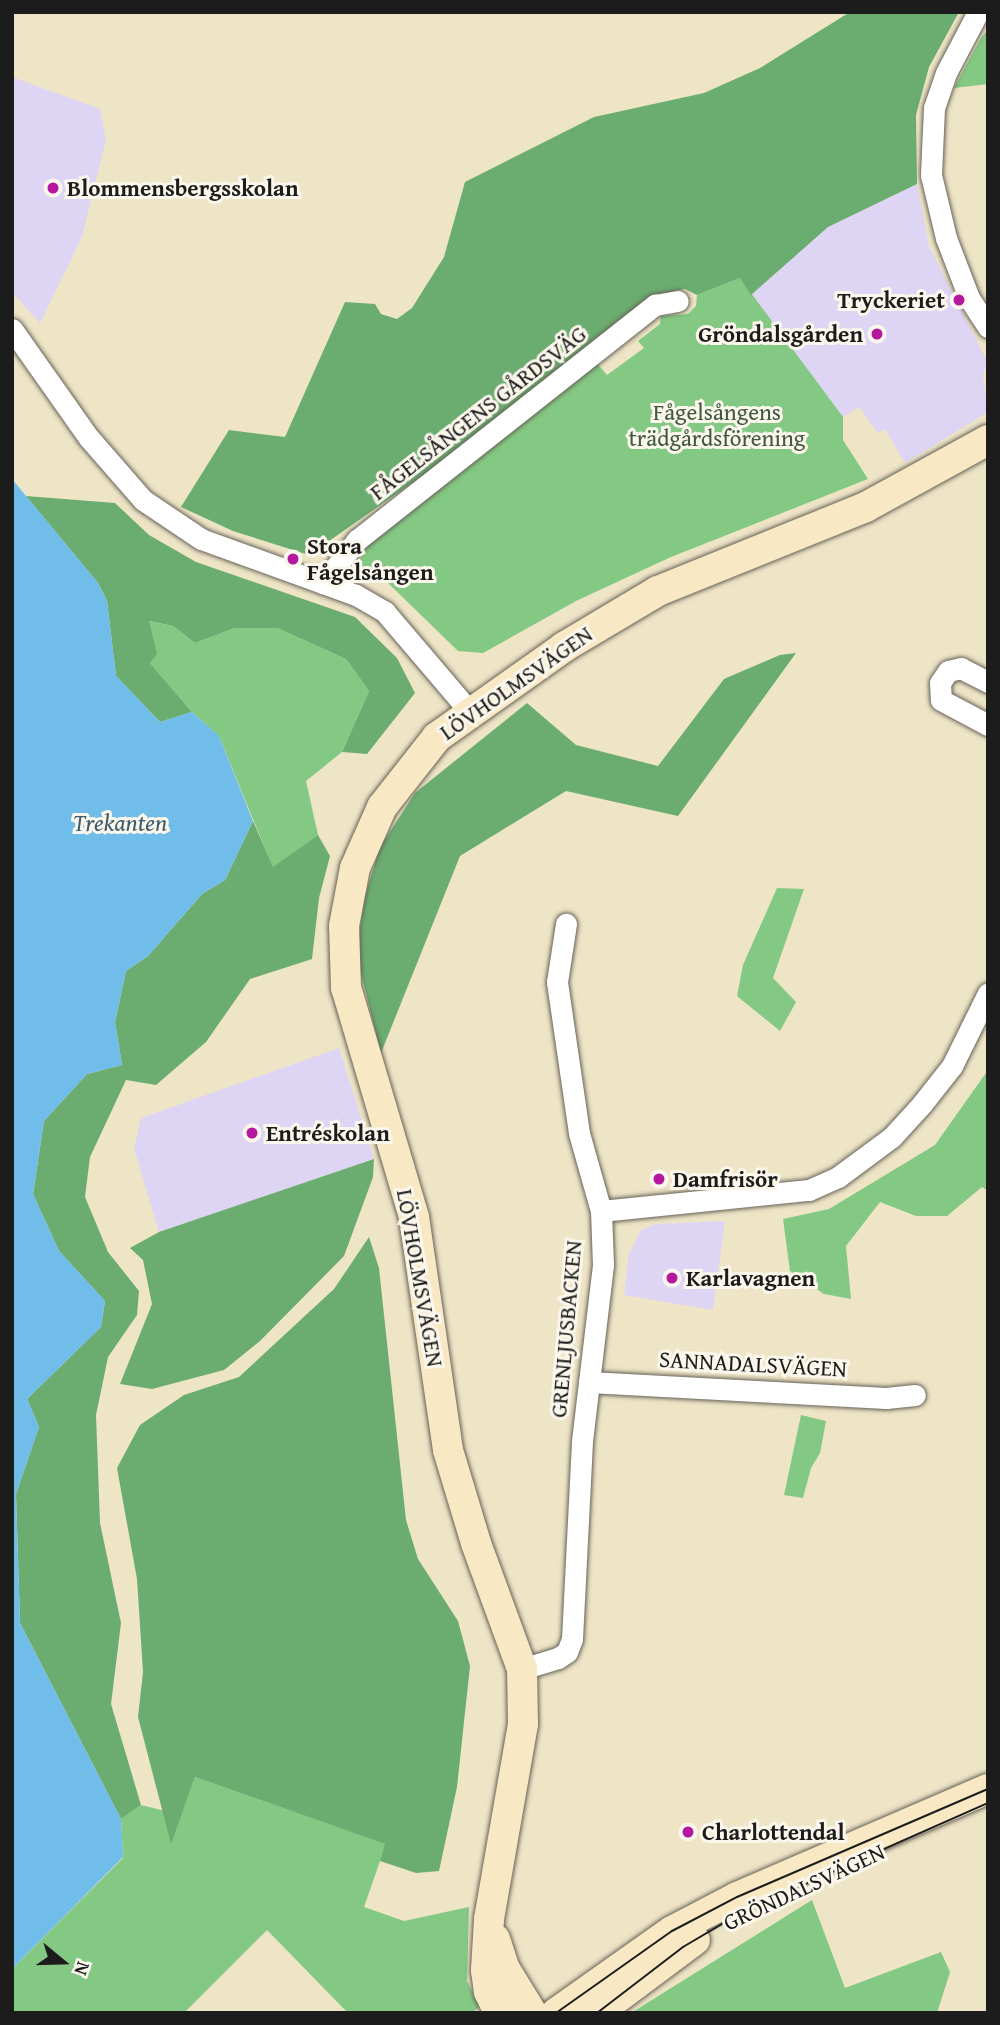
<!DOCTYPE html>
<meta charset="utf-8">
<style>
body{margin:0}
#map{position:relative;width:1000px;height:2025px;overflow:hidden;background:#eee4c6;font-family:"Gentium Book Plus",serif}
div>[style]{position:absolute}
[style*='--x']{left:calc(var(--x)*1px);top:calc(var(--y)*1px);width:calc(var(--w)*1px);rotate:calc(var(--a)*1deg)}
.built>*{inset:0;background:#ded5f5}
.green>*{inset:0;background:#84c983}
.forest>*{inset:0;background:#6bad71}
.water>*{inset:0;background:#70bdea}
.roads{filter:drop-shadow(0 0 2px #666258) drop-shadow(0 0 2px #666258)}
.street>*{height:21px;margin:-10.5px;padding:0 10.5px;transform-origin:10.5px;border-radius:10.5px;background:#fff}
.secondary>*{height:30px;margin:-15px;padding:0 15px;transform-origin:15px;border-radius:15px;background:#f8e8c3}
.tram>*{height:2px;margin:-1px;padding:0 1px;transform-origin:1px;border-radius:1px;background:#1c1c1c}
.dots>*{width:19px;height:19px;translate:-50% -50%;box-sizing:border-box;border:4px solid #fbf7ec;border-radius:50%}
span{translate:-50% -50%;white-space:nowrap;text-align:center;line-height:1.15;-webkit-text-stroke:6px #fbf7ec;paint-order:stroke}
.poi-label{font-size:23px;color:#1c1c1c;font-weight:700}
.left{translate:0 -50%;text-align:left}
.right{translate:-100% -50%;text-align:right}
.park-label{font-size:23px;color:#405940}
.street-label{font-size:23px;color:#1c1c1c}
.water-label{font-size:24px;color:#3e5c6e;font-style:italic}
.frame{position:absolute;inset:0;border:14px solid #1c1c1c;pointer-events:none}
.north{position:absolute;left:28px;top:1927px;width:70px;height:70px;-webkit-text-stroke:5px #fbf7ec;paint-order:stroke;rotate:109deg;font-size:19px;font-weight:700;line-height:28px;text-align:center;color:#1c1c1c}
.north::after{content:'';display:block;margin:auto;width:24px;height:32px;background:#1c1c1c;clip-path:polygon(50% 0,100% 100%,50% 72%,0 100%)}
</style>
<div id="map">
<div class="built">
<i style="clip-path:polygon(12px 77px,100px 109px,106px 140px,82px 237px,40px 323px,12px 292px)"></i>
<i style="clip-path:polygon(917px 184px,929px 246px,987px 361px,983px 376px,988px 412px,905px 463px,885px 429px,878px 433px,859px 407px,843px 417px,751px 295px,828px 227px)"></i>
<i style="clip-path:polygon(339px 1048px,374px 1159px,159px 1232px,134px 1148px,141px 1118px)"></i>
<i style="clip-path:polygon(725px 1221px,713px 1310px,624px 1295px,629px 1254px,641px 1230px,656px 1224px)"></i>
</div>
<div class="green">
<i style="clip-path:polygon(988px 29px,988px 84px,954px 88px,981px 38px)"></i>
<i style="clip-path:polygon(740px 278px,843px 417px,843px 440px,868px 479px,671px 557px,576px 601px,483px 653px,458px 651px,386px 581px,359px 565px,364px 544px,596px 362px,607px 375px,644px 348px,638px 341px,660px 324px,661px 316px,688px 314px,696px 306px,697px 295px)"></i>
<i style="clip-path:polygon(148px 621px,173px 626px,195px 643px,235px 628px,277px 628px,346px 659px,369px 691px,342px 752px,306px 781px,318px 835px,273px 868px,219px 736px,192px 712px,150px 663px)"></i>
<i style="clip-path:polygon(777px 888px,804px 889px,773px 978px,796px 1002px,780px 1031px,737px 996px,743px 965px)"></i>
<i style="clip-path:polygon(988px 1070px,988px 1191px,982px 1187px,947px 1216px,916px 1216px,880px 1202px,846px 1246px,851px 1299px,824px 1294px,790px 1271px,783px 1219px,829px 1209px,935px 1145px)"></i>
<i style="clip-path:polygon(801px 1415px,826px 1421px,820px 1453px,811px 1468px,803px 1498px,784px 1495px)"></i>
<i style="clip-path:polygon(195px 1777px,386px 1844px,364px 1907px,404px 1921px,469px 1907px,467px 1981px,480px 2007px,471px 2013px,348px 2013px,267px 1930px,184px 2013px,12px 2013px,12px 1969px,123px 1858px,121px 1819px,141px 1805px,165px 1811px,171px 1842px)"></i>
<i style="clip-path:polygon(812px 1900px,845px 1988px,941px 1952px,950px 1972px,937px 2013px,631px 2013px)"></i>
</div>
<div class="forest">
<i style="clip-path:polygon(850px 12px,959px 12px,929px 67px,916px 115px,917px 184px,828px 227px,751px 295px,740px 278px,697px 295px,685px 289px,658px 294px,485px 432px,309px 555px,233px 531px,181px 507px,229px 430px,285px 437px,345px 302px,375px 304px,381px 314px,397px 319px,412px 308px,444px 257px,465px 182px,594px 117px,704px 93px,760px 68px)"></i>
<i style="clip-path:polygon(26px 496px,115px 503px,149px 535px,196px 562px,355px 617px,397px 658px,415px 693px,367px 754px,342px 752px,369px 691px,346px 659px,277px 628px,235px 628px,195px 643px,173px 626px,149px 621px,157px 654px,150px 663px,192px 712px,160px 722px,116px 676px,107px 601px,98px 583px)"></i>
<i style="clip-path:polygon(796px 653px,678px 816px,566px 791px,460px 856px,381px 1053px,356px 954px,365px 896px,380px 847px,415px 793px,527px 703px,576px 745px,658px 766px,724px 679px,780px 655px)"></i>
<i style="clip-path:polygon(253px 821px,273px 867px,318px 835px,330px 856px,319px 898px,312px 959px,250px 979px,206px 1042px,156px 1085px,126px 1080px,90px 1157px,85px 1197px,108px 1252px,139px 1291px,137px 1315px,108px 1357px,96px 1415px,100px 1523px,121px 1623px,111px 1704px,141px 1805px,121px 1819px,20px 1623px,16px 1494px,39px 1427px,27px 1399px,101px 1327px,105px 1301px,59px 1251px,33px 1194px,44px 1121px,87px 1074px,122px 1065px,115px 1022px,126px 971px,148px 956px,202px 894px,225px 880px)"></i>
<i style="clip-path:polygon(374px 1159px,373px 1177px,344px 1256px,260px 1341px,224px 1370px,152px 1389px,120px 1384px,152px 1304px,143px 1260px,130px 1248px,159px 1232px)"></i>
<i style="clip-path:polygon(369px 1237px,379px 1268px,406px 1520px,418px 1559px,458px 1621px,470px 1666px,457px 1787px,439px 1871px,416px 1873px,380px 1861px,385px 1844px,195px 1777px,171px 1844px,138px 1717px,143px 1672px,137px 1579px,117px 1468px,140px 1425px,184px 1395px,239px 1377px,334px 1289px)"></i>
</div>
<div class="water">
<i style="clip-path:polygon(12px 479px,98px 583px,107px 601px,116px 676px,160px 722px,192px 712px,219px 736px,253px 821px,225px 880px,202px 894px,148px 956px,126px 971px,115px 1022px,122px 1065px,87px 1074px,44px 1121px,33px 1194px,59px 1251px,105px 1301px,101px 1327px,27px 1399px,39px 1427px,16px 1494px,20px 1623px,121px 1819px,123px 1857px,12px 1969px)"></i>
</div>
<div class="roads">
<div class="street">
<i style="--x:978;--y:12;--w:69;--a:117.7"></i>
<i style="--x:946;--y:73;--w:37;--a:109"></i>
<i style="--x:934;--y:108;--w:67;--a:92.6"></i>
<i style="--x:931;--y:175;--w:65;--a:76.6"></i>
<i style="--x:946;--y:238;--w:64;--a:69"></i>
<i style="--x:969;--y:298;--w:35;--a:57"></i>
<i style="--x:12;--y:329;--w:133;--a:54.8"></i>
<i style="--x:89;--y:438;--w:82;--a:48.9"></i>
<i style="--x:143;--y:500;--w:70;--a:33.9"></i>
<i style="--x:201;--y:539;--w:165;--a:19.9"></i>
<i style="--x:356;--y:595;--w:34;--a:30"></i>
<i style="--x:385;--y:612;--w:131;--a:49.6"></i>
<i style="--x:323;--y:583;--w:55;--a:-51.7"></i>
<i style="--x:357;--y:540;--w:380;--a:-38.3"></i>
<i style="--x:655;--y:305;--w:23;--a:-10"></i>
<i style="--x:988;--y:682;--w:30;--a:-153"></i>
<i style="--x:961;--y:668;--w:13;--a:167"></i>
<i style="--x:948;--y:671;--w:14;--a:124"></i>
<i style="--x:940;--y:683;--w:17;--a:87"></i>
<i style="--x:941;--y:700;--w:53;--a:28"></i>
<i style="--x:601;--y:1211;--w:209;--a:-5.8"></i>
<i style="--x:809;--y:1190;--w:32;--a:-24"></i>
<i style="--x:838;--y:1177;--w:67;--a:-36.5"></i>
<i style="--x:892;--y:1137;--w:45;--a:-47.7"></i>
<i style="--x:922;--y:1104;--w:48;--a:-51.7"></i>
<i style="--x:952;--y:1066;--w:81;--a:-63.7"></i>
<i style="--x:589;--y:1382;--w:297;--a:3.1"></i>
<i style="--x:886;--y:1398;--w:29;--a:-6"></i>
<i style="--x:522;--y:1669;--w:38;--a:-17"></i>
<i style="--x:558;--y:1658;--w:11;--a:-34"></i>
<i style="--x:567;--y:1652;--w:14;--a:-69"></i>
<i style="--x:572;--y:1639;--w:198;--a:-87.1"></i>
<i style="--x:582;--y:1441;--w:177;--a:-83.2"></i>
<i style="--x:603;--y:1265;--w:54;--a:-92.1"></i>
<i style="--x:601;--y:1211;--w:81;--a:-105.8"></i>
<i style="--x:579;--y:1133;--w:153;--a:-98.3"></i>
<i style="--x:557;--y:982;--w:59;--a:-81.2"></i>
</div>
<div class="secondary">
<i style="--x:495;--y:1939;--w:32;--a:72"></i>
<i style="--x:505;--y:1969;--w:52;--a:58.5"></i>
<i style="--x:499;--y:2013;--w:23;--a:-115"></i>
<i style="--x:489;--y:1992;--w:22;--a:-98"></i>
<i style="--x:486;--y:1970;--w:51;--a:-86.6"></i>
<i style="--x:489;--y:1919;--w:198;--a:-80.1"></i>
<i style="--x:523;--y:1724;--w:55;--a:-91"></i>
<i style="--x:522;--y:1669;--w:134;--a:-110.1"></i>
<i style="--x:476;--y:1543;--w:97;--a:-106.8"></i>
<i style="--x:448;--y:1450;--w:235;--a:-98.3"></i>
<i style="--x:414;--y:1217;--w:239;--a:-106.5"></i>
<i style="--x:346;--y:988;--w:62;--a:-91.8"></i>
<i style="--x:344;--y:926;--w:59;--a:-79.3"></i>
<i style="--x:355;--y:868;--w:67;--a:-66.1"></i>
<i style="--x:382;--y:807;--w:89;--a:-51.8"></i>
<i style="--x:437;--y:737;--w:156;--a:-35.3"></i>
<i style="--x:564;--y:647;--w:109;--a:-30.8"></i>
<i style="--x:658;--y:591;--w:224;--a:-22"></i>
<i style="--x:866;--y:507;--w:139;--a:-28.8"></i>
<i style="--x:556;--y:2013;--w:142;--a:-35.3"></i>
<i style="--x:672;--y:1931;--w:73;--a:-27.6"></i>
<i style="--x:737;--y:1897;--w:273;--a:-23.3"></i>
<i style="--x:597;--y:2013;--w:122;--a:-36.7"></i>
</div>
</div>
<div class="tram">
<i style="--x:556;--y:2013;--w:142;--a:-35.3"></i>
<i style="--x:672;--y:1931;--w:73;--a:-27.6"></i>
<i style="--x:737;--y:1897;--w:273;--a:-23.3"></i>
<i style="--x:597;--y:2013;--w:108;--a:-37.5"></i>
<i style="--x:683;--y:1947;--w:71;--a:-30.5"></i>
<i style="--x:744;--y:1911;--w:267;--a:-23.9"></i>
</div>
<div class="dots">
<i style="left:53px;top:188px;background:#b5179e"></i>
<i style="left:959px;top:300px;background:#b5179e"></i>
<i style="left:877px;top:334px;background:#b5179e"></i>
<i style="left:293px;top:559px;background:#b5179e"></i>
<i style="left:252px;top:1133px;background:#b5179e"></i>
<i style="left:659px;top:1179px;background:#b5179e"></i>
<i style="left:672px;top:1278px;background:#b5179e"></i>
<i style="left:688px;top:1832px;background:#b5179e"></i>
</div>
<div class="poi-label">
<span class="left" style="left:67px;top:188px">Blommensbergsskolan</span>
<span class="right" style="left:945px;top:300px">Tryckeriet</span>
<span class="right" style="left:863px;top:334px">Gröndalsgården</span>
<span class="left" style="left:307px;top:559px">Stora<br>Fågelsången</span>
<span class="left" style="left:266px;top:1133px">Entréskolan</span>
<span class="left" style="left:673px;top:1179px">Damfrisör</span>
<span class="left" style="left:686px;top:1278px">Karlavagnen</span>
<span class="left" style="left:702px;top:1832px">Charlottendal</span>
</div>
<div class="park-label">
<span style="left:717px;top:425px">Fågelsångens<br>trädgårdsförening</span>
</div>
<div class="street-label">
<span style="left:478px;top:413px;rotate:-38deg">FÅGELSÅNGENS GÅRDSVÄG</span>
<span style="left:516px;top:683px;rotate:-35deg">LÖVHOLMSVÄGEN</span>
<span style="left:420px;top:1278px;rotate:80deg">LÖVHOLMSVÄGEN</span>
<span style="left:566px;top:1329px;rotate:-85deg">GRENLJUSBACKEN</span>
<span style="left:753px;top:1364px;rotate:3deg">SANNADALSVÄGEN</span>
<span style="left:804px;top:1887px;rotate:-25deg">GRÖNDALSVÄGEN</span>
</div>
<div class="water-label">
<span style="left:120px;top:823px">Trekanten</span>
</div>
<div class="frame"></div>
<div class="north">N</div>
</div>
